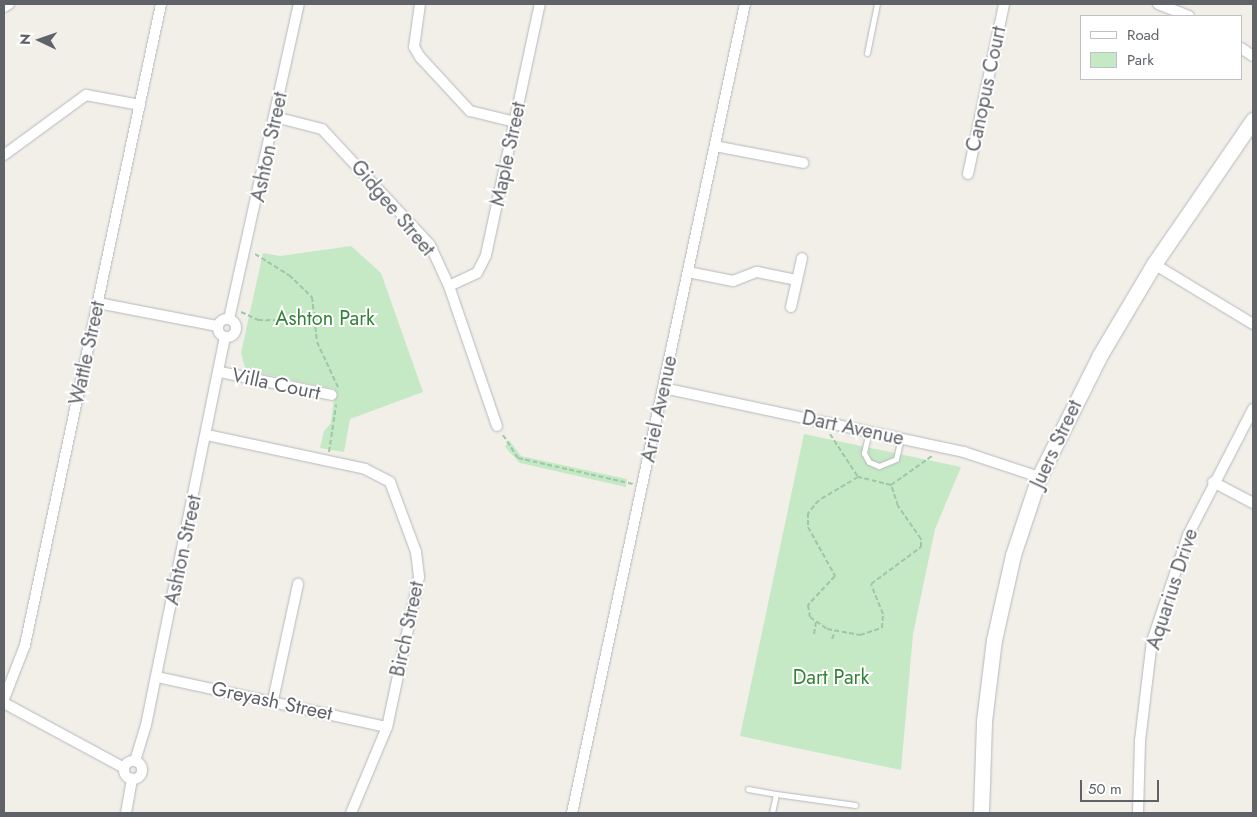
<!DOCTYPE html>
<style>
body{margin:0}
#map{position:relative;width:1257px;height:817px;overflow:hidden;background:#f1efe8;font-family:Jost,sans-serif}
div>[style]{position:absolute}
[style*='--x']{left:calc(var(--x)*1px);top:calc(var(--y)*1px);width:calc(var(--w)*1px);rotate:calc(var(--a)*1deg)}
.green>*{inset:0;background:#c5e8c5}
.path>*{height:2px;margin-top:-1px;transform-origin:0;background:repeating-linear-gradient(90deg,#9cc7a9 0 5px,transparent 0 7.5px)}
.roads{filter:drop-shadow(0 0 1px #b5b8bc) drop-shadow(0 0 1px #b5b8bc)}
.lane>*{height:5px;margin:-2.5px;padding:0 2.5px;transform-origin:2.5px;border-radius:2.5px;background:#fff}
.street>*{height:10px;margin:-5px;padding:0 5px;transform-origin:5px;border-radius:5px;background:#fff}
.street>.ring{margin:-5px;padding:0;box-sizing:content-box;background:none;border:10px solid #fff;border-radius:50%}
.secondary>*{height:15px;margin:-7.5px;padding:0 7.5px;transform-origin:7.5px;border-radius:7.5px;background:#fff}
span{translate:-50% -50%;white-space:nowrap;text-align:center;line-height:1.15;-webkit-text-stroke:4px #fff;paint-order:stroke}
.street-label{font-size:20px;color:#5f6368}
.park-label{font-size:20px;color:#348238}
.frame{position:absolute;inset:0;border:5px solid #5f6368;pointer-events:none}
.legend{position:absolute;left:1080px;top:15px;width:162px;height:65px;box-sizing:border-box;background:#fff;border:1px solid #bfc1c3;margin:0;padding:6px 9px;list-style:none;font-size:15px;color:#5f6368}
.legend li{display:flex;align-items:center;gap:10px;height:25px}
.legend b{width:25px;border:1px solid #bfc1c3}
.north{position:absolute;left:15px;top:15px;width:50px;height:50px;-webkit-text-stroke:4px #fff;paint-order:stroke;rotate:273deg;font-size:14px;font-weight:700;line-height:20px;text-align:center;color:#5f6368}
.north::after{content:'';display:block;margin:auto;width:18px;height:22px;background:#5f6368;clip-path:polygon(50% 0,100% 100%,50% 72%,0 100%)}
.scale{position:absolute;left:1080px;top:780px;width:79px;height:22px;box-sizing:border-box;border:2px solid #5f6368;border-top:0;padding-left:6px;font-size:15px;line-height:18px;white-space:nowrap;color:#5f6368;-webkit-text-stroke:4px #fff;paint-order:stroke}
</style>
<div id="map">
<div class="green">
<i style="clip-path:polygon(351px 246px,381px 273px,423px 392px,350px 419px,344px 452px,320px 448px,324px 431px,331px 423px,335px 389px,254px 372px,245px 368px,241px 353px,263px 253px,280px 256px)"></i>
<i style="clip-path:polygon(804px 434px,961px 467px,935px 529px,913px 634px,901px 770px,740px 736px)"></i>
<i style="clip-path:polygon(509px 440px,521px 456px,627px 479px,626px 487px,520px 463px,505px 447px)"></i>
</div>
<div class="path">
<i style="--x:255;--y:254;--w:40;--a:32"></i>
<i style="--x:289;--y:275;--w:32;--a:44"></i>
<i style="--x:312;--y:297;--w:45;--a:83.7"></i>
<i style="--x:317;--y:342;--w:50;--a:65"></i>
<i style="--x:241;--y:312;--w:19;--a:25"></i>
<i style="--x:258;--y:320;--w:56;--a:1"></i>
<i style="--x:830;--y:434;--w:51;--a:56.9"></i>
<i style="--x:503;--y:435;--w:27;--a:57"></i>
<i style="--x:518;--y:458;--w:118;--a:12.7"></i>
<i style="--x:329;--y:452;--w:48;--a:-81.5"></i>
<i style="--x:891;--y:485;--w:34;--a:-166"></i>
<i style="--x:858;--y:477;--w:45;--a:149.5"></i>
<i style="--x:819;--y:500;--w:17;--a:130"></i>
<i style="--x:808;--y:513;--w:14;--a:90"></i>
<i style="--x:808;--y:527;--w:56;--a:61.1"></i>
<i style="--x:835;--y:576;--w:40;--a:133"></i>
<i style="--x:808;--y:605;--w:12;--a:81"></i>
<i style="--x:810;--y:617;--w:21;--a:35"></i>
<i style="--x:827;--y:629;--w:34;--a:10"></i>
<i style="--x:860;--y:635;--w:23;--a:-18"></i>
<i style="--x:882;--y:628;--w:14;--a:-86"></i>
<i style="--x:883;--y:614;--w:32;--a:-112"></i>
<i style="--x:871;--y:584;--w:62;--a:-36.5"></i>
<i style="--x:921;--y:547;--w:8;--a:-90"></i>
<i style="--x:921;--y:539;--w:40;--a:-124.9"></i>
<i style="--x:898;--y:506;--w:22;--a:-108"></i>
<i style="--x:891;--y:485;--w:50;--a:-35.3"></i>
<i style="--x:814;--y:634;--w:12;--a:-81"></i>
<i style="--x:832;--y:639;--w:8;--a:-67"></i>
</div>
<div class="roads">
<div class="lane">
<i style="--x:867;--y:53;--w:50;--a:-78.5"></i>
<i style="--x:869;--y:431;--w:23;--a:103"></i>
<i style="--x:864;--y:453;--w:10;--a:61"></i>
<i style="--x:869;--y:462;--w:11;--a:22"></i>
<i style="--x:879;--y:466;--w:18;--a:-22"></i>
<i style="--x:896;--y:459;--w:22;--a:-77"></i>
<i style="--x:748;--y:789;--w:28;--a:10"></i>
<i style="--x:776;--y:794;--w:19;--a:102"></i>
<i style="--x:776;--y:794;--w:80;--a:7.9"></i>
</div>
<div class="street">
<i style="--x:420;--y:4;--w:43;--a:97.9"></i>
<i style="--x:414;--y:47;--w:12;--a:59"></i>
<i style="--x:420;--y:57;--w:74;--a:47.2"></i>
<i style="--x:470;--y:111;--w:46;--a:13.7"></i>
<i style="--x:1158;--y:4;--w:33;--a:21"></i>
<i style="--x:4;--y:7;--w:6;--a:-31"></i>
<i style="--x:1241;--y:48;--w:14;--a:34"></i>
<i style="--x:275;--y:117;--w:49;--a:14.3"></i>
<i style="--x:322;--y:129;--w:158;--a:47"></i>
<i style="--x:430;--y:245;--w:45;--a:65.1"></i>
<i style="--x:449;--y:286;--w:148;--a:71.1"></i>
<i style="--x:715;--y:146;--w:90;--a:10.9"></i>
<i style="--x:4;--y:155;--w:102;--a:-36.2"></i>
<i style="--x:86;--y:95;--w:55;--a:10.5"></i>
<i style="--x:968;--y:174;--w:174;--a:-78"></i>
<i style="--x:1154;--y:264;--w:116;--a:31.2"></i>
<i style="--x:688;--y:272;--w:46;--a:11.3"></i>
<i style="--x:733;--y:281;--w:26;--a:-21"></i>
<i style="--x:757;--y:272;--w:41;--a:11.3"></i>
<i style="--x:449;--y:286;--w:31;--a:-25"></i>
<i style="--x:477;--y:273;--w:20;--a:-63"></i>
<i style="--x:486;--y:255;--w:257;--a:-77.9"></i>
<i style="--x:98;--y:303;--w:122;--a:10.9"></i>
<i style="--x:791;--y:307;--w:50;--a:-77.3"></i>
<i class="ring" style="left:218px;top:319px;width:8px;height:8px"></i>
<i style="--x:229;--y:319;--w:323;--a:-77.5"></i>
<i style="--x:220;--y:372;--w:114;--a:11.6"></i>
<i style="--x:663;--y:388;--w:308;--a:12"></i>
<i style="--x:964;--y:452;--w:79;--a:18.4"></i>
<i style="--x:207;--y:435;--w:162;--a:12.1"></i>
<i style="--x:365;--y:469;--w:28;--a:27"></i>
<i style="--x:390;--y:482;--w:75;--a:69.6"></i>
<i style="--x:416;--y:552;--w:25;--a:83"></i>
<i style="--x:419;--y:577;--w:153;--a:102"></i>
<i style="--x:387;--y:727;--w:93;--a:112.7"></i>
<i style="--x:1213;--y:482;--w:45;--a:27.7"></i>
<i style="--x:157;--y:677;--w:235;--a:12.3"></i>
<i style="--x:4;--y:699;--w:58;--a:-68.7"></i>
<i style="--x:25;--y:645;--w:655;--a:-78.02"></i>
<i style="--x:273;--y:700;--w:119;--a:-77.8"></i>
<i style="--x:4;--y:703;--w:136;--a:28.4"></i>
<i class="ring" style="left:124px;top:761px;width:8px;height:8px"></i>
<i style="--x:135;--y:761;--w:38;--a:-73"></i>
<i style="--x:146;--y:725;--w:396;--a:-78.5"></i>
<i style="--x:126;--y:813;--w:35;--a:-80"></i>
<i style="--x:572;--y:813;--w:827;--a:-77.93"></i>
<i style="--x:1138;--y:813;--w:72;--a:-88.4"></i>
<i style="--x:1140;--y:741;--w:101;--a:-83.2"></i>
<i style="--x:1152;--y:641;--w:112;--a:-71.2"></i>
<i style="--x:1188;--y:535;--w:142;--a:-62.7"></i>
</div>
<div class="secondary">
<i style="--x:981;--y:813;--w:92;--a:-88.1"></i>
<i style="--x:984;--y:721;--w:82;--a:-83"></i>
<i style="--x:994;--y:640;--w:87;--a:-77.4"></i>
<i style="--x:1013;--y:555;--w:82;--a:-71.6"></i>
<i style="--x:1039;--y:477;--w:136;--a:-63.4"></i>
<i style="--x:1100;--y:355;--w:106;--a:-59.3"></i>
<i style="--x:1154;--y:264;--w:175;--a:-55.5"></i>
</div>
</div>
<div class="street-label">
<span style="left:986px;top:89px;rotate:-78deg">Canopus Court</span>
<span style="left:269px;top:147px;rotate:-78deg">Ashton Street</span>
<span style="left:508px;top:154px;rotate:-78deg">Maple Street</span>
<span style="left:393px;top:208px;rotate:50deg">Gidgee Street</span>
<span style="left:87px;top:353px;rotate:-78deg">Wattle Street</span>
<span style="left:276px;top:384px;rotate:12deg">Villa Court</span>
<span style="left:659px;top:409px;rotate:-78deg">Ariel Avenue</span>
<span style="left:853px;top:428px;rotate:12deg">Dart Avenue</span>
<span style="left:1056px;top:444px;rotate:-65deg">Juers Street</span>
<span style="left:183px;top:550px;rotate:-78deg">Ashton Street</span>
<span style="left:1172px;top:589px;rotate:-72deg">Aquarius Drive</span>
<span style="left:407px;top:629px;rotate:-78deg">Birch Street</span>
<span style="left:272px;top:701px;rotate:12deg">Greyash Street</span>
</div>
<div class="park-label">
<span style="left:325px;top:318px">Ashton Park</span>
<span style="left:831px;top:677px">Dart Park</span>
</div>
<div class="frame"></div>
<ul class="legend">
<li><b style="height:6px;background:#fff"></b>Road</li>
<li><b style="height:14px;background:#c5e8c5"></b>Park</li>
</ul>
<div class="north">N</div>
<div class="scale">50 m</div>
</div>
